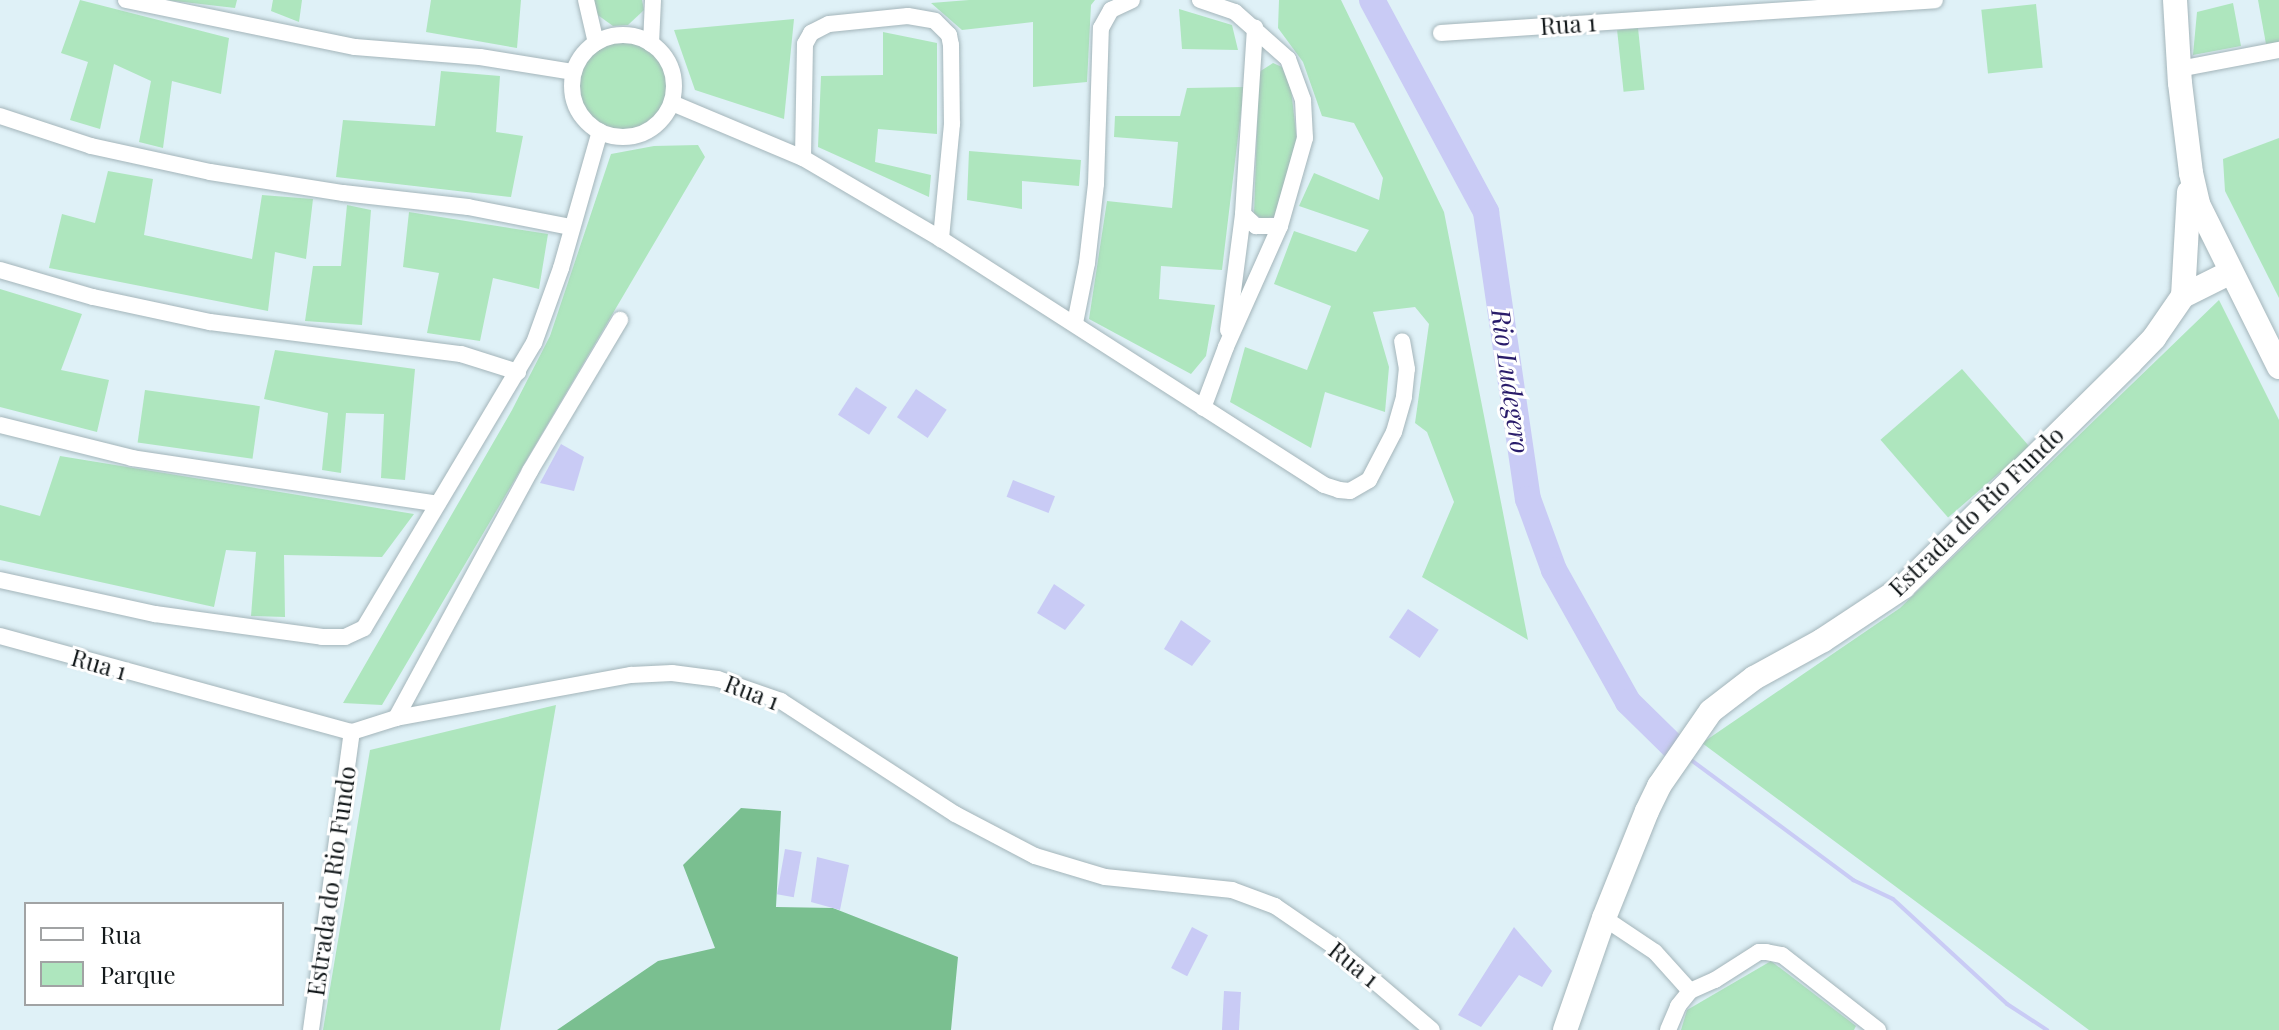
<!DOCTYPE html>
<style>
body{margin:0}
#map{position:relative;width:2279px;height:1030px;overflow:hidden;background:#dff1f7;font-family:"Playfair Display",serif}
div>[style]{position:absolute}
[style*='--x']{left:calc(var(--x)*1px);top:calc(var(--y)*1px);width:calc(var(--w)*1px);rotate:calc(var(--a)*1deg)}
.green>*{inset:0;background:#aee6be;transform-origin:0 0}
.round{border-radius:50%}
.forest>*{inset:0;background:#7abf90}
.water>*{inset:0;background:#c9cbf5;transform-origin:0 0}
.stream>*{height:4px;margin:-2px;padding:0 2px;transform-origin:2px;border-radius:2px;background:#c9cbf5}
.river>*{height:26px;margin:-13px;padding:0 13px;transform-origin:13px;border-radius:13px;background:#c9cbf5}
.roads{filter:drop-shadow(0 0 2px #a4b5ba) drop-shadow(0 0 2px #a4b5ba)}
.street>*{height:16px;margin:-8px;padding:0 8px;transform-origin:8px;border-radius:8px;background:#fff}
.street>.ring{margin:-8px;padding:0;box-sizing:content-box;background:none;border:16px solid #fff;border-radius:50%}
.secondary>*{height:24px;margin:-12px;padding:0 12px;transform-origin:12px;border-radius:12px;background:#fff}
span{translate:-50% -50%;white-space:nowrap;text-align:center;line-height:1.15;-webkit-text-stroke:6px #fff;paint-order:stroke}
.street-label{font-size:24px;color:#13191b}
.water-label{font-size:26px;color:#291c6a;font-style:italic}
.legend{position:absolute;left:24px;top:902px;width:260px;height:104px;box-sizing:border-box;background:#fff;border:2px solid #a1a3a4;margin:0;padding:10px 14px;list-style:none;font-size:24px;color:#13191b}
.legend li{display:flex;align-items:center;gap:16px;height:40px}
.legend b{width:40px;border:2px solid #a1a3a4}
</style>
<div id="map">
<div class="green">
<i style="clip-path:polygon(80px 0,229px 38px,221px 94px,172px 81px,163px 148px,139px 142px,151px 81px,114px 64px,100px 129px,70px 120px,88px 62px,61px 53px)"></i>
<i style="clip-path:polygon(166px 0,237px 0,235px 8px)"></i>
<i style="clip-path:polygon(273px 0,302px 0,299px 22px,271px 11px)"></i>
<i style="clip-path:polygon(431px 0,521px 0,517px 48px,426px 32px)"></i>
<i style="clip-path:polygon(593px 0,642px 0,644px 10px,628px 25px,613px 26px,595px 13px)"></i>
<i style="clip-path:polygon(969px 0,1095px 0,1091px 5px,1087px 82px,1033px 87px,1033px 22px,962px 30px,931px 3px)"></i>
<i style="clip-path:polygon(1279px 0,1341px 0,1444px 212px,1528px 640px,1422px 577px,1454px 502px,1427px 432px,1415px 423px,1429px 324px,1415px 307px,1373px 312px,1389px 367px,1385px 412px,1325px 392px,1311px 448px,1230px 402px,1245px 347px,1307px 370px,1331px 306px,1274px 284px,1294px 231px,1356px 252px,1369px 230px,1299px 206px,1314px 173px,1379px 200px,1383px 178px,1354px 123px,1322px 116px,1303px 62px,1278px 28px)"></i>
<i style="clip-path:polygon(2258px 0,2279px 0,2279px 42px,2266px 44px)"></i>
<i style="clip-path:polygon(2233px 3px,2241px 46px,2193px 55px,2197px 12px)"></i>
<i style="left:2036px;top:4px;width:64px;height:55px;rotate:84deg"></i>
<i style="clip-path:polygon(1179px 9px,1232px 25px,1238px 50px,1182px 49px)"></i>
<i style="clip-path:polygon(794px 19px,784px 119px,695px 90px,674px 30px)"></i>
<i style="left:1638px;top:28px;width:62px;height:21px;rotate:84deg"></i>
<i style="clip-path:polygon(883px 32px,937px 43px,937px 134px,878px 129px,875px 162px,931px 175px,929px 197px,818px 147px,821px 76px,883px 75px)"></i>
<i class="round" style="left:578px;top:41px;width:90px;height:90px"></i>
<i style="clip-path:polygon(1273px 63px,1282px 67px,1291px 89px,1297px 141px,1274px 217px,1263px 219px,1254px 214px,1259px 72px)"></i>
<i style="clip-path:polygon(441px 71px,500px 76px,496px 132px,523px 136px,511px 197px,336px 177px,343px 120px,435px 126px)"></i>
<i style="clip-path:polygon(1244px 87px,1222px 270px,1161px 266px,1159px 299px,1215px 305px,1206px 356px,1191px 374px,1089px 319px,1107px 201px,1172px 208px,1178px 142px,1114px 137px,1115px 116px,1180px 116px,1187px 88px)"></i>
<i style="clip-path:polygon(2279px 138px,2279px 298px,2225px 191px,2223px 159px)"></i>
<i style="clip-path:polygon(698px 145px,705px 157px,382px 705px,343px 703px,512px 410px,550px 336px,611px 154px,654px 146px)"></i>
<i style="clip-path:polygon(969px 151px,1081px 160px,1079px 186px,1022px 181px,1022px 209px,967px 200px)"></i>
<i style="clip-path:polygon(108px 171px,153px 179px,144px 235px,252px 259px,262px 195px,313px 199px,306px 259px,275px 252px,268px 311px,49px 268px,62px 214px,95px 223px)"></i>
<i style="clip-path:polygon(347px 205px,371px 210px,362px 325px,305px 321px,313px 266px,341px 266px)"></i>
<i style="clip-path:polygon(409px 212px,548px 234px,539px 289px,493px 278px,480px 341px,427px 333px,439px 273px,403px 267px)"></i>
<i style="clip-path:polygon(0 289px,82px 314px,61px 370px,109px 380px,97px 432px,0 407px)"></i>
<i style="clip-path:polygon(2219px 300px,2279px 420px,2279px 1030px,2089px 1030px,1702px 743px,1900px 608px)"></i>
<i style="clip-path:polygon(275px 350px,415px 369px,405px 480px,381px 478px,384px 414px,346px 413px,341px 473px,322px 470px,328px 413px,264px 399px)"></i>
<i style="left:1962px;top:369px;width:103px;height:108px;rotate:49deg"></i>
<i style="left:145px;top:390px;width:116px;height:53px;rotate:8deg"></i>
<i style="clip-path:polygon(60px 456px,414px 514px,382px 557px,284px 555px,285px 617px,251px 616px,256px 552px,226px 550px,214px 607px,0 560px,0 505px,40px 516px)"></i>
<i style="clip-path:polygon(556px 705px,500px 1030px,323px 1030px,370px 750px)"></i>
<i style="clip-path:polygon(1771px 961px,1856px 1026px,1854px 1030px,1681px 1030px,1687px 1010px)"></i>
</div>
<div class="forest">
<i style="clip-path:polygon(741px 808px,781px 811px,776px 907px,833px 908px,958px 957px,951px 1030px,557px 1030px,658px 961px,715px 948px,683px 865px)"></i>
</div>
<div class="water">
<i style="left:856px;top:387px;width:37px;height:33px;rotate:33deg"></i>
<i style="left:916px;top:389px;width:37px;height:34px;rotate:34deg"></i>
<i style="clip-path:polygon(561px 444px,584px 457px,574px 491px,540px 483px)"></i>
<i style="left:1013px;top:480px;width:45px;height:18px;rotate:21deg"></i>
<i style="clip-path:polygon(1054px 584px,1085px 605px,1065px 630px,1037px 613px)"></i>
<i style="left:1408px;top:609px;width:37px;height:34px;rotate:34deg"></i>
<i style="clip-path:polygon(1181px 620px,1211px 641px,1192px 666px,1164px 649px)"></i>
<i style="left:785px;top:849px;width:17px;height:46px;rotate:10deg"></i>
<i style="clip-path:polygon(817px 857px,849px 865px,840px 910px,811px 902px)"></i>
<i style="left:1192px;top:927px;width:18px;height:46px;rotate:27deg"></i>
<i style="clip-path:polygon(1514px 927px,1552px 971px,1542px 987px,1519px 975px,1481px 1027px,1458px 1015px)"></i>
<i style="left:1224px;top:991px;width:17px;height:39px;rotate:3deg"></i>
</div>
<div class="stream">
<i style="--x:1687;--y:757;--w:207;--a:36.5"></i>
<i style="--x:1853;--y:880;--w:44;--a:25.4"></i>
<i style="--x:1893;--y:899;--w:155;--a:42.6"></i>
<i style="--x:2007;--y:1004;--w:48;--a:33"></i>
</div>
<div class="river">
<i style="--x:1372;--y:0;--w:241;--a:61.7"></i>
<i style="--x:1486;--y:212;--w:290;--a:81.7"></i>
<i style="--x:1528;--y:499;--w:76;--a:69.9"></i>
<i style="--x:1554;--y:570;--w:151;--a:60.7"></i>
<i style="--x:1628;--y:702;--w:66;--a:44.4"></i>
</div>
<div class="roads">
<div class="street">
<i style="--x:126;--y:0;--w:234;--a:11.6"></i>
<i style="--x:355;--y:47;--w:125;--a:4.6"></i>
<i style="--x:480;--y:57;--w:95;--a:9.1"></i>
<i style="--x:586;--y:0;--w:44;--a:76.9"></i>
<i style="--x:1200;--y:0;--w:37;--a:19"></i>
<i style="--x:1235;--y:12;--w:71;--a:41.6"></i>
<i style="--x:1288;--y:59;--w:44;--a:69.9"></i>
<i style="--x:1303;--y:100;--w:38;--a:87"></i>
<i style="--x:1305;--y:138;--w:91;--a:105.9"></i>
<i style="--x:1280;--y:226;--w:133;--a:114.1"></i>
<i style="--x:1226;--y:347;--w:65;--a:110.7"></i>
<i style="--x:1441;--y:33;--w:495;--a:-3.8"></i>
<i class="ring" style="left:572px;top:35px;width:86px;height:86px"></i>
<i style="--x:651;--y:44;--w:44;--a:-87.4"></i>
<i style="--x:2179;--y:69;--w:102;--a:-10.8"></i>
<i style="--x:672;--y:103;--w:142;--a:22.8"></i>
<i style="--x:803;--y:158;--w:160;--a:30.4"></i>
<i style="--x:941;--y:239;--w:455;--a:32.7"></i>
<i style="--x:1324;--y:485;--w:16;--a:18"></i>
<i style="--x:1339;--y:490;--w:11;--a:5"></i>
<i style="--x:1350;--y:491;--w:22;--a:-30"></i>
<i style="--x:1369;--y:480;--w:54;--a:-62.5"></i>
<i style="--x:1394;--y:432;--w:37;--a:-74"></i>
<i style="--x:1404;--y:396;--w:27;--a:-84"></i>
<i style="--x:1407;--y:369;--w:28;--a:-100"></i>
<i style="--x:0;--y:116;--w:96;--a:18.2"></i>
<i style="--x:91;--y:146;--w:122;--a:12.3"></i>
<i style="--x:210;--y:172;--w:135;--a:9"></i>
<i style="--x:343;--y:193;--w:126;--a:6.4"></i>
<i style="--x:468;--y:207;--w:105;--a:11"></i>
<i style="--x:803;--y:158;--w:114;--a:-89"></i>
<i style="--x:805;--y:44;--w:13;--a:-61"></i>
<i style="--x:811;--y:33;--w:20;--a:-27"></i>
<i style="--x:829;--y:24;--w:79;--a:-5.8"></i>
<i style="--x:908;--y:16;--w:27;--a:10"></i>
<i style="--x:935;--y:21;--w:20;--a:45"></i>
<i style="--x:949;--y:35;--w:10;--a:79"></i>
<i style="--x:951;--y:45;--w:79;--a:89.3"></i>
<i style="--x:952;--y:124;--w:116;--a:95.5"></i>
<i style="--x:1243;--y:214;--w:18;--a:43"></i>
<i style="--x:1256;--y:226;--w:24;--a:0"></i>
<i style="--x:0;--y:270;--w:97;--a:16.2"></i>
<i style="--x:93;--y:297;--w:120;--a:12.1"></i>
<i style="--x:210;--y:322;--w:253;--a:7.3"></i>
<i style="--x:461;--y:354;--w:60;--a:17.5"></i>
<i style="--x:1075;--y:323;--w:61;--a:-78.7"></i>
<i style="--x:1087;--y:263;--w:80;--a:-83.5"></i>
<i style="--x:1096;--y:184;--w:156;--a:-88.2"></i>
<i style="--x:1101;--y:28;--w:21;--a:-61"></i>
<i style="--x:1111;--y:10;--w:23;--a:-25"></i>
<i style="--x:1228;--y:330;--w:117;--a:-82.6"></i>
<i style="--x:1243;--y:214;--w:187;--a:-86.3"></i>
<i style="--x:0;--y:425;--w:136;--a:14"></i>
<i style="--x:132;--y:458;--w:309;--a:8.5"></i>
<i style="--x:0;--y:580;--w:159;--a:12.4"></i>
<i style="--x:155;--y:614;--w:169;--a:7.8"></i>
<i style="--x:322;--y:637;--w:23;--a:0"></i>
<i style="--x:345;--y:637;--w:21;--a:-25"></i>
<i style="--x:364;--y:628;--w:332;--a:-59.2"></i>
<i style="--x:534;--y:343;--w:80;--a:-70.2"></i>
<i style="--x:561;--y:268;--w:142;--a:-74.1"></i>
<i style="--x:0;--y:636;--w:365;--a:15.3"></i>
<i style="--x:352;--y:732;--w:46;--a:-17.7"></i>
<i style="--x:396;--y:718;--w:239;--a:-10.4"></i>
<i style="--x:631;--y:675;--w:41;--a:-2.8"></i>
<i style="--x:672;--y:673;--w:46;--a:7.4"></i>
<i style="--x:718;--y:679;--w:67;--a:19.2"></i>
<i style="--x:781;--y:701;--w:207;--a:33"></i>
<i style="--x:955;--y:814;--w:90;--a:27.7"></i>
<i style="--x:1035;--y:856;--w:73;--a:16.7"></i>
<i style="--x:1105;--y:877;--w:128;--a:5.8"></i>
<i style="--x:1232;--y:890;--w:46;--a:20.4"></i>
<i style="--x:1275;--y:906;--w:69;--a:34.4"></i>
<i style="--x:1332;--y:945;--w:131;--a:40.4"></i>
<i style="--x:396;--y:718;--w:281;--a:-61.5"></i>
<i style="--x:530;--y:471;--w:176;--a:-59.2"></i>
<i style="--x:1604;--y:918;--w:61;--a:33.7"></i>
<i style="--x:1655;--y:952;--w:52;--a:48.1"></i>
<i style="--x:311;--y:1030;--w:301;--a:-82.2"></i>
<i style="--x:1668;--y:1030;--w:26;--a:-67"></i>
<i style="--x:1678;--y:1006;--w:19;--a:-51"></i>
<i style="--x:1690;--y:991;--w:27;--a:-24"></i>
<i style="--x:1715;--y:980;--w:52;--a:-32.5"></i>
<i style="--x:1759;--y:952;--w:7;--a:0"></i>
<i style="--x:1766;--y:952;--w:16;--a:11"></i>
<i style="--x:1782;--y:955;--w:122;--a:38"></i>
</div>
<div class="secondary">
<i style="--x:2175;--y:0;--w:83;--a:86.6"></i>
<i style="--x:2180;--y:83;--w:91;--a:83"></i>
<i style="--x:2191;--y:173;--w:32;--a:77"></i>
<i style="--x:2198;--y:204;--w:182;--a:63.6"></i>
<i style="--x:2183;--y:296;--w:104;--a:-86.7"></i>
<i style="--x:1565;--y:1030;--w:119;--a:-70.8"></i>
<i style="--x:1604;--y:918;--w:115;--a:-68.1"></i>
<i style="--x:1647;--y:811;--w:28;--a:-64"></i>
<i style="--x:1659;--y:786;--w:91;--a:-55.3"></i>
<i style="--x:1711;--y:711;--w:54;--a:-37.5"></i>
<i style="--x:1754;--y:678;--w:79;--a:-28.8"></i>
<i style="--x:1823;--y:640;--w:96;--a:-33.5"></i>
<i style="--x:1903;--y:587;--w:319;--a:-44.6"></i>
<i style="--x:2130;--y:363;--w:35;--a:-46"></i>
<i style="--x:2154;--y:338;--w:51;--a:-55.4"></i>
<i style="--x:2183;--y:296;--w:51;--a:-26.6"></i>
</div>
</div>
<div class="street-label">
<span style="left:1568px;top:24px;rotate:-4deg">Rua 1</span>
<span style="left:1976px;top:511px;rotate:-44deg">Estrada do Rio Fundo</span>
<span style="left:99px;top:664px;rotate:16deg">Rua 1</span>
<span style="left:752px;top:692px;rotate:21deg">Rua 1</span>
<span style="left:331px;top:881px;rotate:-82deg">Estrada do Rio Fundo</span>
<span style="left:1354px;top:964px;rotate:39deg">Rua 1</span>
</div>
<div class="water-label">
<span style="left:1511px;top:381px;rotate:82deg">Rio Ludegero</span>
</div>
<ul class="legend">
<li><b style="height:10px;background:#fff"></b>Rua</li>
<li><b style="height:22px;background:#aee6be"></b>Parque</li>
</ul>
</div>
